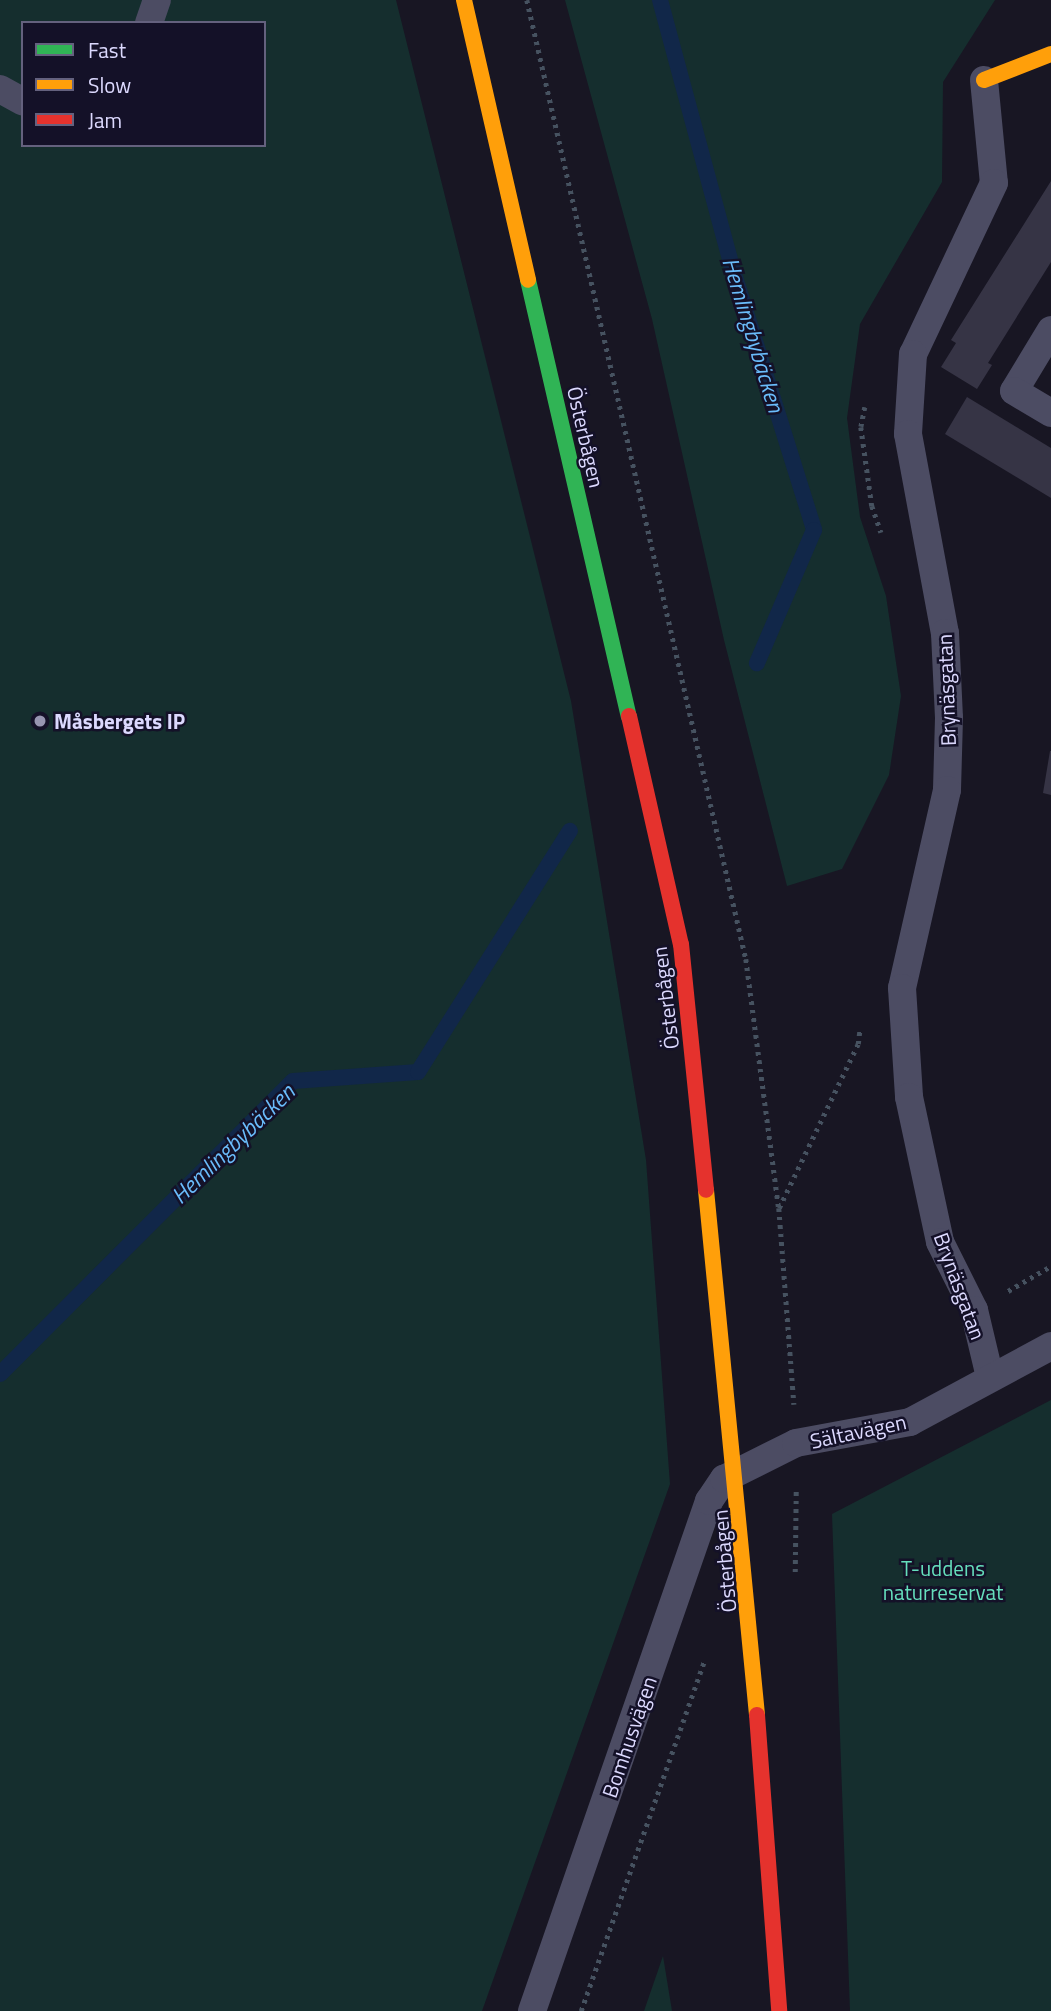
<!DOCTYPE html>
<meta charset="utf-8">
<style>
body{margin:0}
#map{position:relative;width:1051px;height:2011px;overflow:hidden;background:#181623;font-family:"Titillium Web",sans-serif}
div>[style]{position:absolute}
[style*='--x']{left:calc(var(--x)*1px);top:calc(var(--y)*1px);width:calc(var(--w)*1px);rotate:calc(var(--a)*1deg)}
.green>*{inset:0;background:#152e2e}
.stream>*{height:16px;margin:-8px;padding:0 8px;transform-origin:8px;border-radius:8px;background:#112749}
.building>*{inset:0;background:#363445}
.path>*{height:4.5px;margin-top:-2.25px;transform-origin:0;background:repeating-linear-gradient(90deg,#465260 0 3.5px,transparent 0 8.5px)}
.lane>*{height:28px;margin:-14px;padding:0 14px;transform-origin:14px;border-radius:14px;background:#4c4c63}
.fast>*{height:16px;margin:-8px;padding:0 8px;transform-origin:8px;border-radius:8px;background:#30b455}
.slow>*{height:16px;margin:-8px;padding:0 8px;transform-origin:8px;border-radius:8px;background:#ff9f0a}
.jam>*{height:16px;margin:-8px;padding:0 8px;transform-origin:8px;border-radius:8px;background:#e5322d}
.dots>*{width:19px;height:19px;translate:-50% -50%;box-sizing:border-box;border:4px solid #141128;border-radius:50%}
span{translate:-50% -50%;white-space:nowrap;text-align:center;line-height:1.15;-webkit-text-stroke:5px #141128;paint-order:stroke}
.street-label{font-size:21px;color:#dcd9fe}
.poi-label{font-size:21px;color:#dcd9fe;font-weight:700}
.left{translate:0 -50%;text-align:left}
.park-label{font-size:21px;color:#65debc}
.water-label{font-size:23px;color:#6abcfb;font-style:italic}
.legend{position:absolute;left:21px;top:21px;width:245px;height:126px;box-sizing:border-box;background:#141128;border:2px solid #64617e;margin:0;padding:9px 12px;list-style:none;font-size:21px;color:#dcd9fe}
.legend li{display:flex;align-items:center;gap:14px;height:35px}
.legend b{width:35px;border:2px solid #64617e}
</style>
<div id="map">
<div class="green">
<i style="clip-path:polygon(evenodd,0 0,396px 0,571px 701px,646px 1160px,670px 1484px,482px 2011px,0 2011px,0 0,23px 23px,264px 23px,264px 145px,23px 145px,23px 23px)"></i>
<i style="clip-path:polygon(565px 0,995px 0,943px 82px,942px 182px,860px 324px,847px 418px,860px 517px,886px 596px,901px 696px,889px 775px,842px 869px,787px 886px,724px 640px,652px 319px)"></i>
<i style="clip-path:polygon(1051px 1400px,1051px 2011px,850px 2011px,832px 1514px)"></i>
<i style="clip-path:polygon(663px 1956px,672px 2011px,644px 2011px)"></i>
</div>
<div class="stream">
<i style="--x:660;--y:0;--w:284;--a:74.9"></i>
<i style="--x:734;--y:274;--w:268;--a:72.6"></i>
<i style="--x:814;--y:530;--w:145;--a:113.2"></i>
<i style="--x:0;--y:1374;--w:414;--a:-45"></i>
<i style="--x:293;--y:1081;--w:125;--a:-4.1"></i>
<i style="--x:418;--y:1072;--w:285;--a:-57.8"></i>
</div>
<div class="building">
<i style="clip-path:polygon(1051px 181px,1051px 262px,988px 363px,992px 365px,977px 389px,941px 367px,956px 343px,951px 340px)"></i>
<i style="clip-path:polygon(967px 397px,1051px 448px,1051px 498px,945px 434px)"></i>
<i style="clip-path:polygon(1050px 751px,1051px 751px,1051px 795px,1043px 793px)"></i>
</div>
<div class="path">
<i style="--x:527;--y:0;--w:984;--a:77.14"></i>
<i style="--x:746;--y:959;--w:251;--a:82.5"></i>
<i style="--x:779;--y:1208;--w:197;--a:85.6"></i>
<i style="--x:865;--y:407;--w:20;--a:101"></i>
<i style="--x:861;--y:427;--w:80;--a:82.1"></i>
<i style="--x:872;--y:506;--w:28;--a:71"></i>
<i style="--x:779;--y:1208;--w:182;--a:-64.3"></i>
<i style="--x:858;--y:1044;--w:16;--a:-83"></i>
<i style="--x:1008;--y:1291;--w:50;--a:-30.2"></i>
<i style="--x:795;--y:1572;--w:82;--a:-89.3"></i>
<i style="--x:581;--y:2011;--w:373;--a:-70.6"></i>
</div>
<div class="lane">
<i style="--x:149;--y:23;--w:24;--a:-71"></i>
<i style="--x:984;--y:80;--w:103;--a:84.5"></i>
<i style="--x:994;--y:183;--w:189;--a:115.3"></i>
<i style="--x:913;--y:354;--w:80;--a:93.6"></i>
<i style="--x:908;--y:434;--w:202;--a:79.5"></i>
<i style="--x:945;--y:633;--w:85;--a:87.3"></i>
<i style="--x:949;--y:718;--w:72;--a:91.6"></i>
<i style="--x:947;--y:790;--w:203;--a:102.8"></i>
<i style="--x:902;--y:988;--w:109;--a:86.3"></i>
<i style="--x:909;--y:1097;--w:148;--a:77.9"></i>
<i style="--x:940;--y:1242;--w:76;--a:63.4"></i>
<i style="--x:974;--y:1310;--w:69;--a:76.6"></i>
<i style="--x:0;--y:89;--w:26;--a:29"></i>
<i style="--x:1051;--y:330;--w:71;--a:121.2"></i>
<i style="--x:1014;--y:391;--w:43;--a:30.7"></i>
<i style="--x:532;--y:2011;--w:540;--a:-70.86"></i>
<i style="--x:709;--y:1501;--w:27;--a:-56"></i>
<i style="--x:724;--y:1479;--w:80;--a:-26.6"></i>
<i style="--x:796;--y:1443;--w:116;--a:-10.4"></i>
<i style="--x:910;--y:1422;--w:160;--a:-28.3"></i>
</div>
<div class="fast">
<i style="--x:528;--y:280;--w:448;--a:77"></i>
</div>
<div class="slow">
<i style="--x:464;--y:0;--w:287;--a:77.1"></i>
<i style="--x:984;--y:80;--w:72;--a:-21.2"></i>
<i style="--x:706;--y:1190;--w:527;--a:84.45"></i>
</div>
<div class="jam">
<i style="--x:629;--y:716;--w:234;--a:77.2"></i>
<i style="--x:681;--y:944;--w:247;--a:84.2"></i>
<i style="--x:757;--y:1715;--w:297;--a:85.7"></i>
</div>
<div class="dots">
<i style="left:40px;top:721px;background:#9795b1"></i>
</div>
<div class="street-label">
<span style="left:586px;top:437px;rotate:77deg">Österbågen</span>
<span style="left:946px;top:690px;rotate:-92deg">Brynäsgatan</span>
<span style="left:665px;top:998px;rotate:-97deg">Österbågen</span>
<span style="left:960px;top:1286px;rotate:70deg">Brynäsgatan</span>
<span style="left:858px;top:1431px;rotate:-12deg">Sältavägen</span>
<span style="left:724px;top:1561px;rotate:-95deg">Österbågen</span>
<span style="left:629px;top:1737px;rotate:-71deg">Bomhusvägen</span>
</div>
<div class="poi-label">
<span class="left" style="left:54px;top:721px">Måsbergets IP</span>
</div>
<div class="park-label">
<span style="left:943px;top:1580px">T-uddens<br>naturreservat</span>
</div>
<div class="water-label">
<span style="left:753px;top:335px;rotate:73deg">Hemlingbybäcken</span>
<span style="left:233px;top:1144px;rotate:-44deg">Hemlingbybäcken</span>
</div>
<ul class="legend">
<li><b style="height:9px;background:#30b455"></b>Fast</li>
<li><b style="height:9px;background:#ff9f0a"></b>Slow</li>
<li><b style="height:9px;background:#e5322d"></b>Jam</li>
</ul>
</div>
